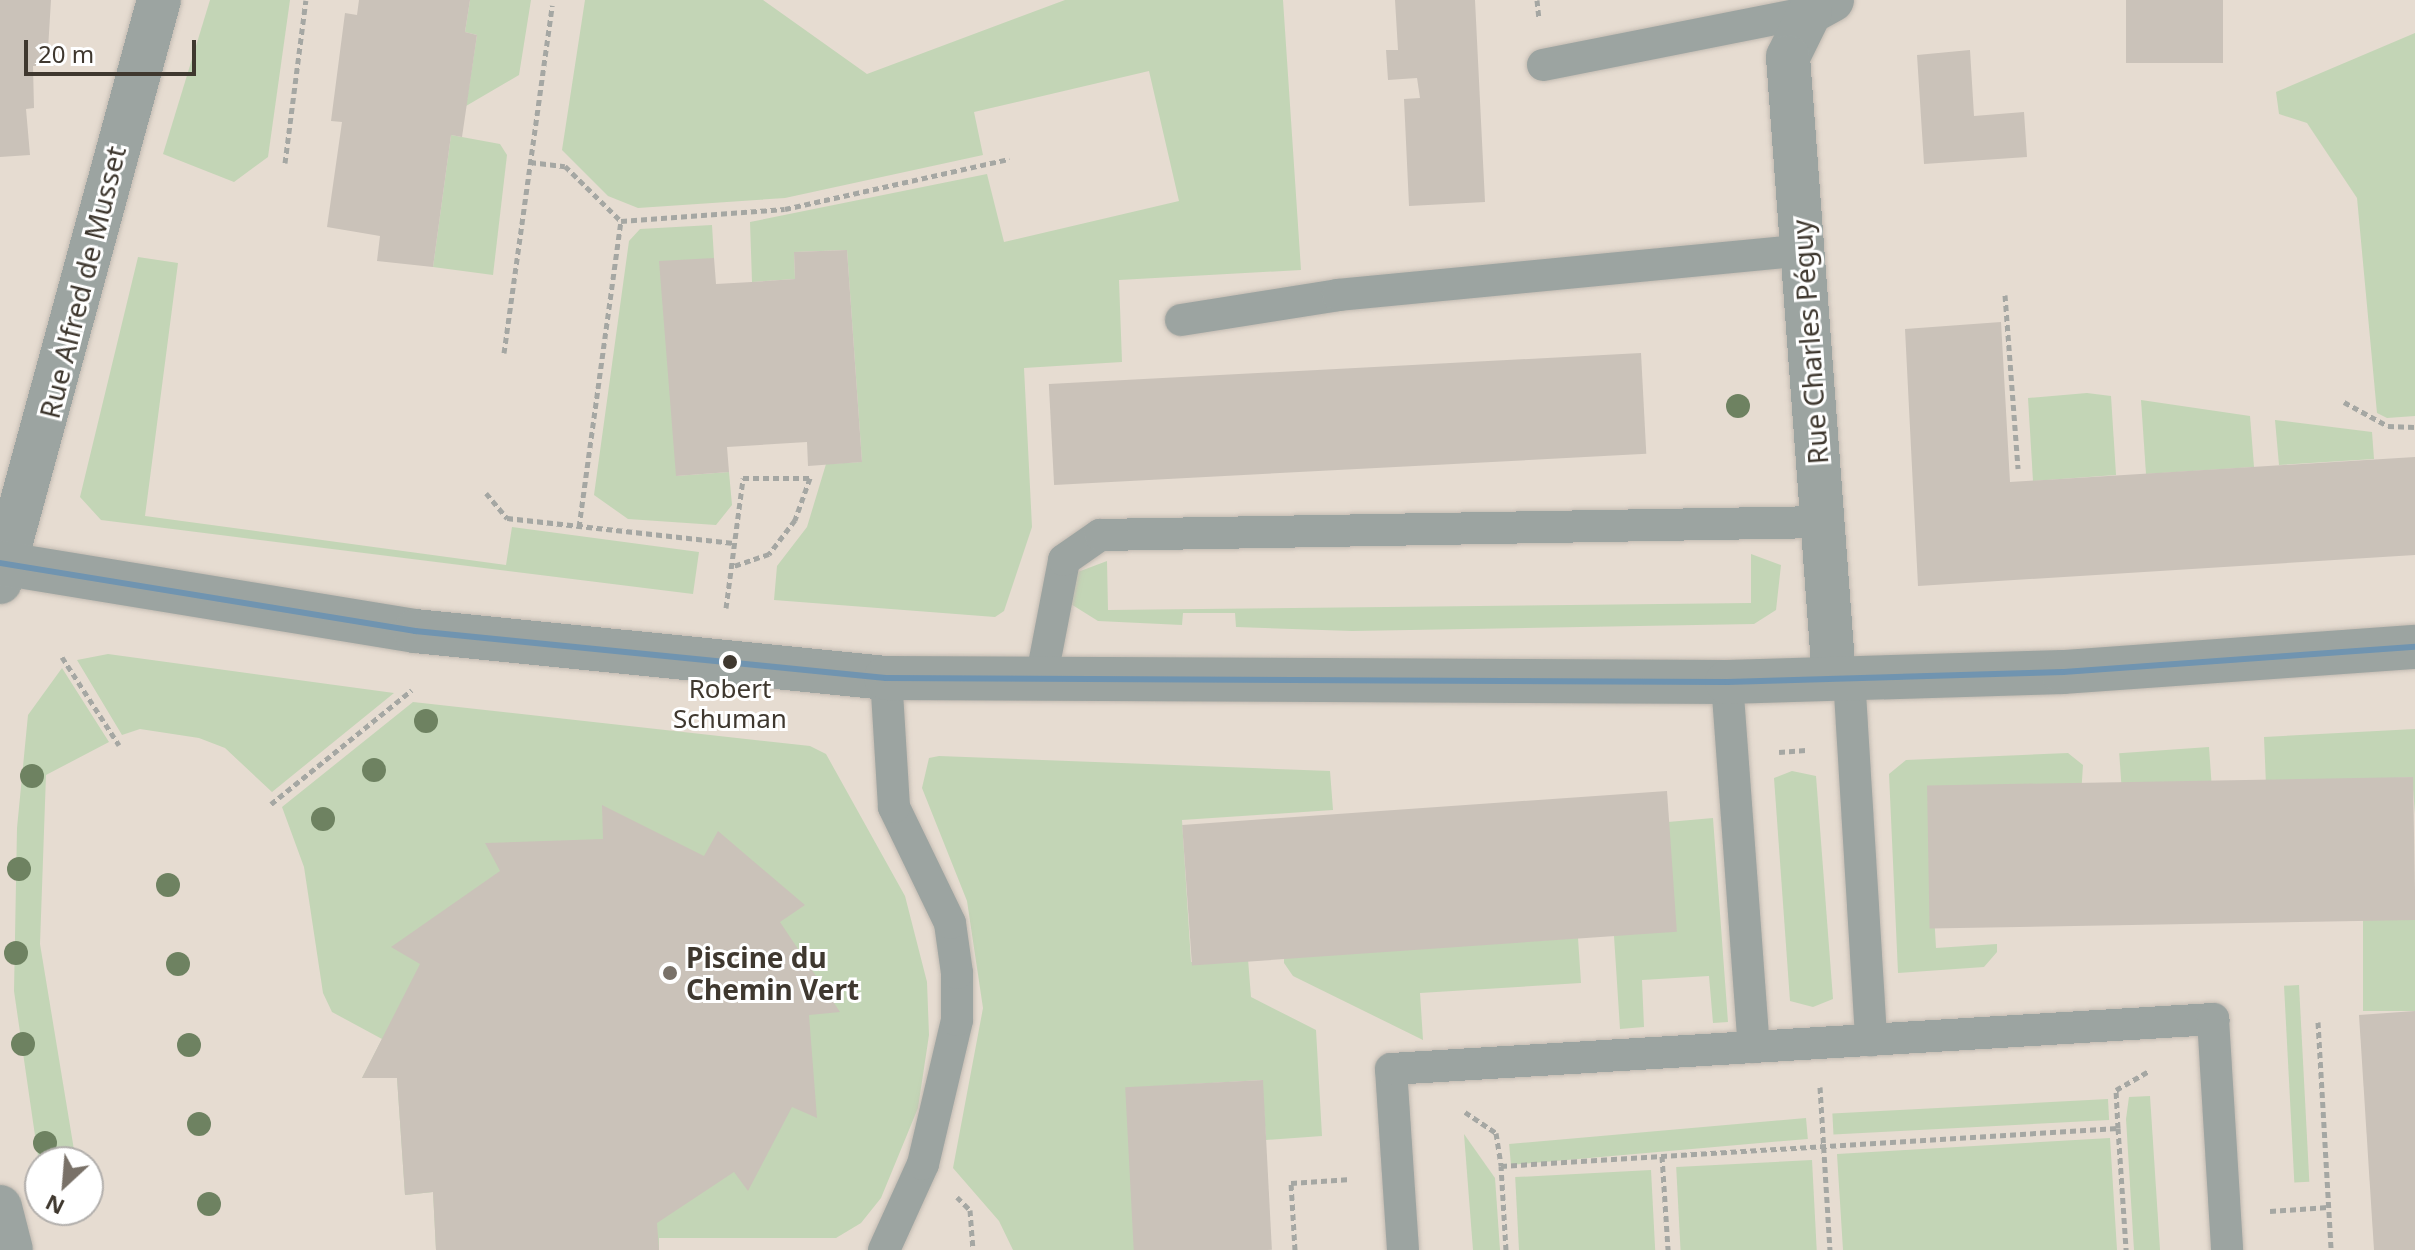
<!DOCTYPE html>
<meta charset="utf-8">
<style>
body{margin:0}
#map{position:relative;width:2415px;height:1250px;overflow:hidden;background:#e6dcd1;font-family:"Noto Sans",sans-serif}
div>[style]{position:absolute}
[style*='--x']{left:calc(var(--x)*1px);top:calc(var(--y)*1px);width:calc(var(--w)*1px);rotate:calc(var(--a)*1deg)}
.green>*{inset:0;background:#c3d5b6;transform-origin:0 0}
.building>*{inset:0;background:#cac2b9;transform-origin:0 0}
.path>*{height:5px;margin-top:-2.5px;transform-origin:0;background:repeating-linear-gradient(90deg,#a5a7a3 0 6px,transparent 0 10px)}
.roads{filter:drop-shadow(0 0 2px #c3bbb2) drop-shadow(0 0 2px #c3bbb2)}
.service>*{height:32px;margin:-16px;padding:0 16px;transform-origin:16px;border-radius:16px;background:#9ca4a1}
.minor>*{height:44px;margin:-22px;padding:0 22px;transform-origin:22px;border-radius:22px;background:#9ca4a1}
.tertiary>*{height:44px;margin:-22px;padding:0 22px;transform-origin:22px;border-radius:22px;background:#9ca4a1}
.bus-1>*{height:6px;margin:-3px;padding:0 3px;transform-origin:3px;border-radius:3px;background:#7094b0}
.trees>*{width:24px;height:24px;margin:-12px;border-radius:50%;background:#6e8261}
.dots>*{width:22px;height:22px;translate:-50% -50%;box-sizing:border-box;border:4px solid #fff;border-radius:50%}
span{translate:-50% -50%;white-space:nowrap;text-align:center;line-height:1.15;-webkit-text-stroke:6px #fff;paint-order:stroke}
.bus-label{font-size:26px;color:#3f382f}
.street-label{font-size:28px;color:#3f382f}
.poi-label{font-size:28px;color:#3f382f;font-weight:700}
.left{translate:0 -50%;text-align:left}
.north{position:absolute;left:24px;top:1146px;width:80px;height:80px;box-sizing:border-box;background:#fff;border:2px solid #b2afac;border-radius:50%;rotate:206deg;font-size:22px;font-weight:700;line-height:32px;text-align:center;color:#3f382f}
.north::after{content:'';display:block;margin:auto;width:28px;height:36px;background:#797168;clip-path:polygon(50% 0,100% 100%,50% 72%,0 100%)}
.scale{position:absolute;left:24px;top:40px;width:172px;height:36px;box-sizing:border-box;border:4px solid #3f382f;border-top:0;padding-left:10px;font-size:24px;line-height:28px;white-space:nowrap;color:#3f382f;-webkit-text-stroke:6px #fff;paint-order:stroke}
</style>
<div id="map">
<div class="green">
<i style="clip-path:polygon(210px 0,290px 0,268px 157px,234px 182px,163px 154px)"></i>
<i style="clip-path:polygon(470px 0,531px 0,519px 75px,466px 106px,477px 35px,465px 32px)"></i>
<i style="clip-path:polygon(585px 0,763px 0,867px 74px,1065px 0,1283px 0,1301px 270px,1119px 280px,1122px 362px,1024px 368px,1032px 527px,1004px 611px,995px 617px,774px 600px,777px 566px,807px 527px,826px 464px,862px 462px,847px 250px,794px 252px,795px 279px,752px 282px,750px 222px,987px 174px,1004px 242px,1179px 201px,1149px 71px,974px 112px,983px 155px,785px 198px,638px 208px,608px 196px,562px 150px)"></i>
<i style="clip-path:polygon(2415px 33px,2415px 416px,2387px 418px,2377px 413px,2357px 198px,2307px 123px,2279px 114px,2276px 92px)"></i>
<i style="clip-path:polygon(451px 135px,500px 144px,507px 155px,493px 275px,433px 267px)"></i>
<i style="clip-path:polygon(712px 225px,714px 258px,676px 476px,729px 472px,732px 505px,716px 525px,628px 519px,594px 495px,629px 241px,640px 229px)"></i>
<i style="clip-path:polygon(138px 257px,178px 263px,145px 516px,506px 565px,512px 527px,699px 552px,693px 594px,101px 520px,80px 497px)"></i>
<i style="clip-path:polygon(2087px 393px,2111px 396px,2116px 475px,2033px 481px,2028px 398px)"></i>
<i style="clip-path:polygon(2141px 400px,2250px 416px,2254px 467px,2146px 474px)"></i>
<i style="clip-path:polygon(2275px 420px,2372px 432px,2374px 459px,2279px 465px)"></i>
<i style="clip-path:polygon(1751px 554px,1781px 565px,1776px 610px,1754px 624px,1352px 631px,1236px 627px,1235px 613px,1183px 613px,1182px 625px,1098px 621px,1066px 601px,1075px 573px,1107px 561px,1108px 610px,1751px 603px)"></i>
<i style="clip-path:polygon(108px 654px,394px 693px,272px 792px,225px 748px,199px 738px,140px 729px,122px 735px,77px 660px)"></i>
<i style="clip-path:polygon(62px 668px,109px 742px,46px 775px,40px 944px,76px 1162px,40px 1162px,40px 1170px,14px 991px,17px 828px,28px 715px)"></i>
<i style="clip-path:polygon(413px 702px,810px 746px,826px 754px,905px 896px,927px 982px,929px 1035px,918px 1108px,881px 1198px,861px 1223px,836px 1238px,659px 1238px,659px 1250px,436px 1250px,433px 1192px,405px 1195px,397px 1078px,362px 1078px,382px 1039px,332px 1012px,323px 993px,304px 867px,282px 807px)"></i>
<i style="clip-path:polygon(2415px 729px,2415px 814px,2412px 777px,2266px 785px,2264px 737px)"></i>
<i style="left:2209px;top:747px;width:41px;height:90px;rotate:86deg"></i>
<i style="clip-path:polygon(2068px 753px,2083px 765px,2081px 796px,1928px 806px,1936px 948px,1997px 944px,1997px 952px,1984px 967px,1898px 973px,1889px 774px,1906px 760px)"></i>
<i style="clip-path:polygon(939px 756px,1330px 771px,1333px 810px,1182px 820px,1191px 962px,1248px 959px,1251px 997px,1316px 1030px,1322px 1136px,1266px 1140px,1262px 1080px,1126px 1088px,1136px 1250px,1013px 1250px,999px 1221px,953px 1168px,983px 1008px,967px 901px,922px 788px,929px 758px)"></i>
<i style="clip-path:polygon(1792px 771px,1816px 776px,1833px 999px,1813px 1007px,1790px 1001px,1774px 778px)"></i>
<i style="clip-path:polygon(1713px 818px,1728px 1022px,1713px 1023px,1709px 976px,1642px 980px,1644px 1027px,1620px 1029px,1614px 936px,1668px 822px)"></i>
<i style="left:2415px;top:920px;width:91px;height:52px;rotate:90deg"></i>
<i style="clip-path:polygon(1578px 938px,1581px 983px,1420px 993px,1423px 1040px,1293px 976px,1284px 963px,1284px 957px)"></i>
<i style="left:2299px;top:985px;width:197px;height:15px;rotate:87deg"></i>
<i style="clip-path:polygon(2150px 1096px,2160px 1250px,2134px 1250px,2126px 1119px,2129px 1097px)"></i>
<i style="left:2108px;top:1099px;width:21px;height:276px;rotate:87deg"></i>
<i style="left:1806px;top:1118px;width:21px;height:298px;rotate:85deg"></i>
<i style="clip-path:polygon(1464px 1134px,1495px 1178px,1500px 1250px,1473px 1250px)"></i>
<i style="clip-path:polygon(2110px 1138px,2117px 1250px,1843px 1250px,1837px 1154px)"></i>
<i style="left:1812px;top:1160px;width:90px;height:136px;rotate:87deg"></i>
<i style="left:1651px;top:1170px;width:80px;height:136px;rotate:87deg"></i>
</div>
<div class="building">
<i style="clip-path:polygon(0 0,51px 0,47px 66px,33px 66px,34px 108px,26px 109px,30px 155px,0 157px)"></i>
<i style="clip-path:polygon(359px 0,470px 0,465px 32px,477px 35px,462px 137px,451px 135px,433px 267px,377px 261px,380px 236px,327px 227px,342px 122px,331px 121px,345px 13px,357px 15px)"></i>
<i style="clip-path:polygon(1395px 0,1475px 0,1485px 202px,1409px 206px,1404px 99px,1420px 98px,1417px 78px,1388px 80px,1386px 50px,1398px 50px)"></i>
<i style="left:2126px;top:0;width:97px;height:63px"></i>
<i style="clip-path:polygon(1970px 50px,1974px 116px,2024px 112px,2027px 157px,1924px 164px,1917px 55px)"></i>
<i style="clip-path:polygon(847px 250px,862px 462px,808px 466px,807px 442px,727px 447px,729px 472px,676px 476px,659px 261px,714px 258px,716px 284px,752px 282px,795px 279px,794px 252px)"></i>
<i style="clip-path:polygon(2001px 322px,2010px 482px,2415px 457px,2415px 555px,1918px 586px,1905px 329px)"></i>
<i style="left:1641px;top:353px;width:101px;height:593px;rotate:87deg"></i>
<i style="left:2413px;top:777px;width:143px;height:486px;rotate:89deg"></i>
<i style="left:1667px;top:791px;width:141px;height:486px;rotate:86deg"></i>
<i style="clip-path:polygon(602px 805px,704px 856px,718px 831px,805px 905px,780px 922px,840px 1012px,809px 1015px,817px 1118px,792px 1107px,748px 1191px,734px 1172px,657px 1223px,659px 1250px,436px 1250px,433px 1192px,405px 1195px,397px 1078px,362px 1078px,420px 964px,391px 947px,500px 871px,485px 843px,603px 839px)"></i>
<i style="clip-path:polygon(2415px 1011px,2415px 1250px,2374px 1250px,2359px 1015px)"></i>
<i style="left:1263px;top:1080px;width:170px;height:138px;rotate:87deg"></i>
</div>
<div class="path">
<i style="--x:1537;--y:0;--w:19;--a:84"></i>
<i style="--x:530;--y:162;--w:35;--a:7"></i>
<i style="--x:565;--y:166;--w:78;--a:44.5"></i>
<i style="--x:285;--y:163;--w:164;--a:-82.7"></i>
<i style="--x:2005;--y:295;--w:174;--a:85.7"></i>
<i style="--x:504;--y:353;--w:351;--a:-82.1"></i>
<i style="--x:2344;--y:402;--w:50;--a:28.6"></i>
<i style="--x:2388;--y:426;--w:27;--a:2"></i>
<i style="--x:486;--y:493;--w:33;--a:50"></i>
<i style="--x:507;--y:518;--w:228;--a:6.3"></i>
<i style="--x:579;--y:527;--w:309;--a:-82.2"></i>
<i style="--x:621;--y:221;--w:164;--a:-4.2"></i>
<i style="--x:785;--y:209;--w:230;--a:-12.6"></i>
<i style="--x:726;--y:608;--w:131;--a:-82.5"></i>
<i style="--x:743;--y:478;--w:67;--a:0"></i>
<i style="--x:810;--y:478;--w:45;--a:109.7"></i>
<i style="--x:795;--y:520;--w:43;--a:127.4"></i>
<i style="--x:769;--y:554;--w:39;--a:161"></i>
<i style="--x:62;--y:657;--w:105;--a:57.1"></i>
<i style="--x:1779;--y:752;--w:27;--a:-4"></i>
<i style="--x:271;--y:804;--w:181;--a:-39"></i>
<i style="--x:2318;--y:1022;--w:228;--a:86.7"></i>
<i style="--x:1820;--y:1087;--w:163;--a:86.5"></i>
<i style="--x:1465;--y:1112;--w:37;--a:34"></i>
<i style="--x:1496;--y:1133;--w:33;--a:81"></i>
<i style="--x:2118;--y:1128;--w:38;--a:-93"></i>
<i style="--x:2116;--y:1090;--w:38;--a:-30"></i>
<i style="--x:1662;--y:1156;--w:94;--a:86.3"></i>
<i style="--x:957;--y:1197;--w:18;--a:45"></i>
<i style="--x:970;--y:1210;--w:40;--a:85.7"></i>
<i style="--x:2270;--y:1211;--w:58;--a:-3.9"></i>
<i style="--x:1295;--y:1250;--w:67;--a:-93.4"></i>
<i style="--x:1291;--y:1183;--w:60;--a:-3.8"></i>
<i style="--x:1506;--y:1250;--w:84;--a:-93.4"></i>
<i style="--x:1501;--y:1166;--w:618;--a:-3.52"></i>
<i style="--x:2118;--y:1128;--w:122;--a:86.2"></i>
</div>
<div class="roads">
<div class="service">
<i style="--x:1543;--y:65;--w:272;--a:-11.2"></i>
<i style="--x:1181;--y:320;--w:159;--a:-9"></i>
<i style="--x:1338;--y:295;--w:466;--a:-5.5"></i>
<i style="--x:1849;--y:677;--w:364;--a:86.5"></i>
<i style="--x:1041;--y:680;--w:122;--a:-79.1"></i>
<i style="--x:1064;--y:560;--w:44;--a:-34.8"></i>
<i style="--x:1100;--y:535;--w:722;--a:-1.03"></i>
<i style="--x:1727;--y:682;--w:366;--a:85.8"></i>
<i style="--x:884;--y:1250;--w:94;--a:-65.6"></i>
<i style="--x:923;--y:1164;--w:148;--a:-76.7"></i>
<i style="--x:957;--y:1020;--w:47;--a:-90"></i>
<i style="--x:957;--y:973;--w:50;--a:-98"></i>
<i style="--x:950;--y:923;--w:129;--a:-115.8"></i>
<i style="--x:894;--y:807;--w:129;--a:-93.5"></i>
<i style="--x:1403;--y:1250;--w:181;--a:-93.8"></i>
<i style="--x:1391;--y:1069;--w:824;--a:-3.48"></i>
<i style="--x:2213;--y:1019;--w:231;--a:86.5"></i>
</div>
<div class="minor">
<i style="--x:1832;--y:0;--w:25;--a:151"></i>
<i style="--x:1810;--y:12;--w:50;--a:116.1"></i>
<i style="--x:1788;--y:57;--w:622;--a:85.76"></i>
<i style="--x:0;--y:582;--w:603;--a:-74.72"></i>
<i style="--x:0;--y:1207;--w:44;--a:75.7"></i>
</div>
<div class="tertiary">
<i style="--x:0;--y:563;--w:421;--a:9.3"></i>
<i style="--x:415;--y:631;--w:473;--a:5.7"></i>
<i style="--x:886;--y:678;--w:841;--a:0.27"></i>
<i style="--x:1727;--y:682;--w:336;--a:-1.7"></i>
<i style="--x:2063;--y:672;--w:353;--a:-4.1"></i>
</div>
</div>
<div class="bus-1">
<i style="--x:0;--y:563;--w:421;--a:9.3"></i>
<i style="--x:415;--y:631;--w:473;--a:5.7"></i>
<i style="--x:886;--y:678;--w:841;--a:0.27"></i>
<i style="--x:1727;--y:682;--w:336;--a:-1.7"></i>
<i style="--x:2063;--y:672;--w:353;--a:-4.1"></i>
</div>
<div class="trees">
<i style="left:1738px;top:406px"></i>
<i style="left:426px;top:721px"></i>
<i style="left:374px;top:770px"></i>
<i style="left:32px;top:776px"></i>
<i style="left:323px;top:819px"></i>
<i style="left:19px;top:869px"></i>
<i style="left:168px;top:885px"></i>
<i style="left:16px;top:953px"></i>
<i style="left:178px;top:964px"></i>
<i style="left:23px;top:1044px"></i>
<i style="left:189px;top:1045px"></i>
<i style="left:199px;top:1124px"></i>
<i style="left:45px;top:1143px"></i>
<i style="left:209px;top:1204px"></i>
</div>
<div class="dots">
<i style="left:730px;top:662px;background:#3f382f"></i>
<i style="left:670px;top:973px;background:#797168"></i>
</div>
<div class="bus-label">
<span style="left:730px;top:704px">Robert<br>Schuman</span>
</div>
<div class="street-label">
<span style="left:82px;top:282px;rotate:-76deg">Rue Alfred de Musset</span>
<span style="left:1809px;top:342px;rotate:-94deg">Rue Charles Péguy</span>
</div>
<div class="poi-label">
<span class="left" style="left:686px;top:973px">Piscine du<br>Chemin Vert</span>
</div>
<div class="north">N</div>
<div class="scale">20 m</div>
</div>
